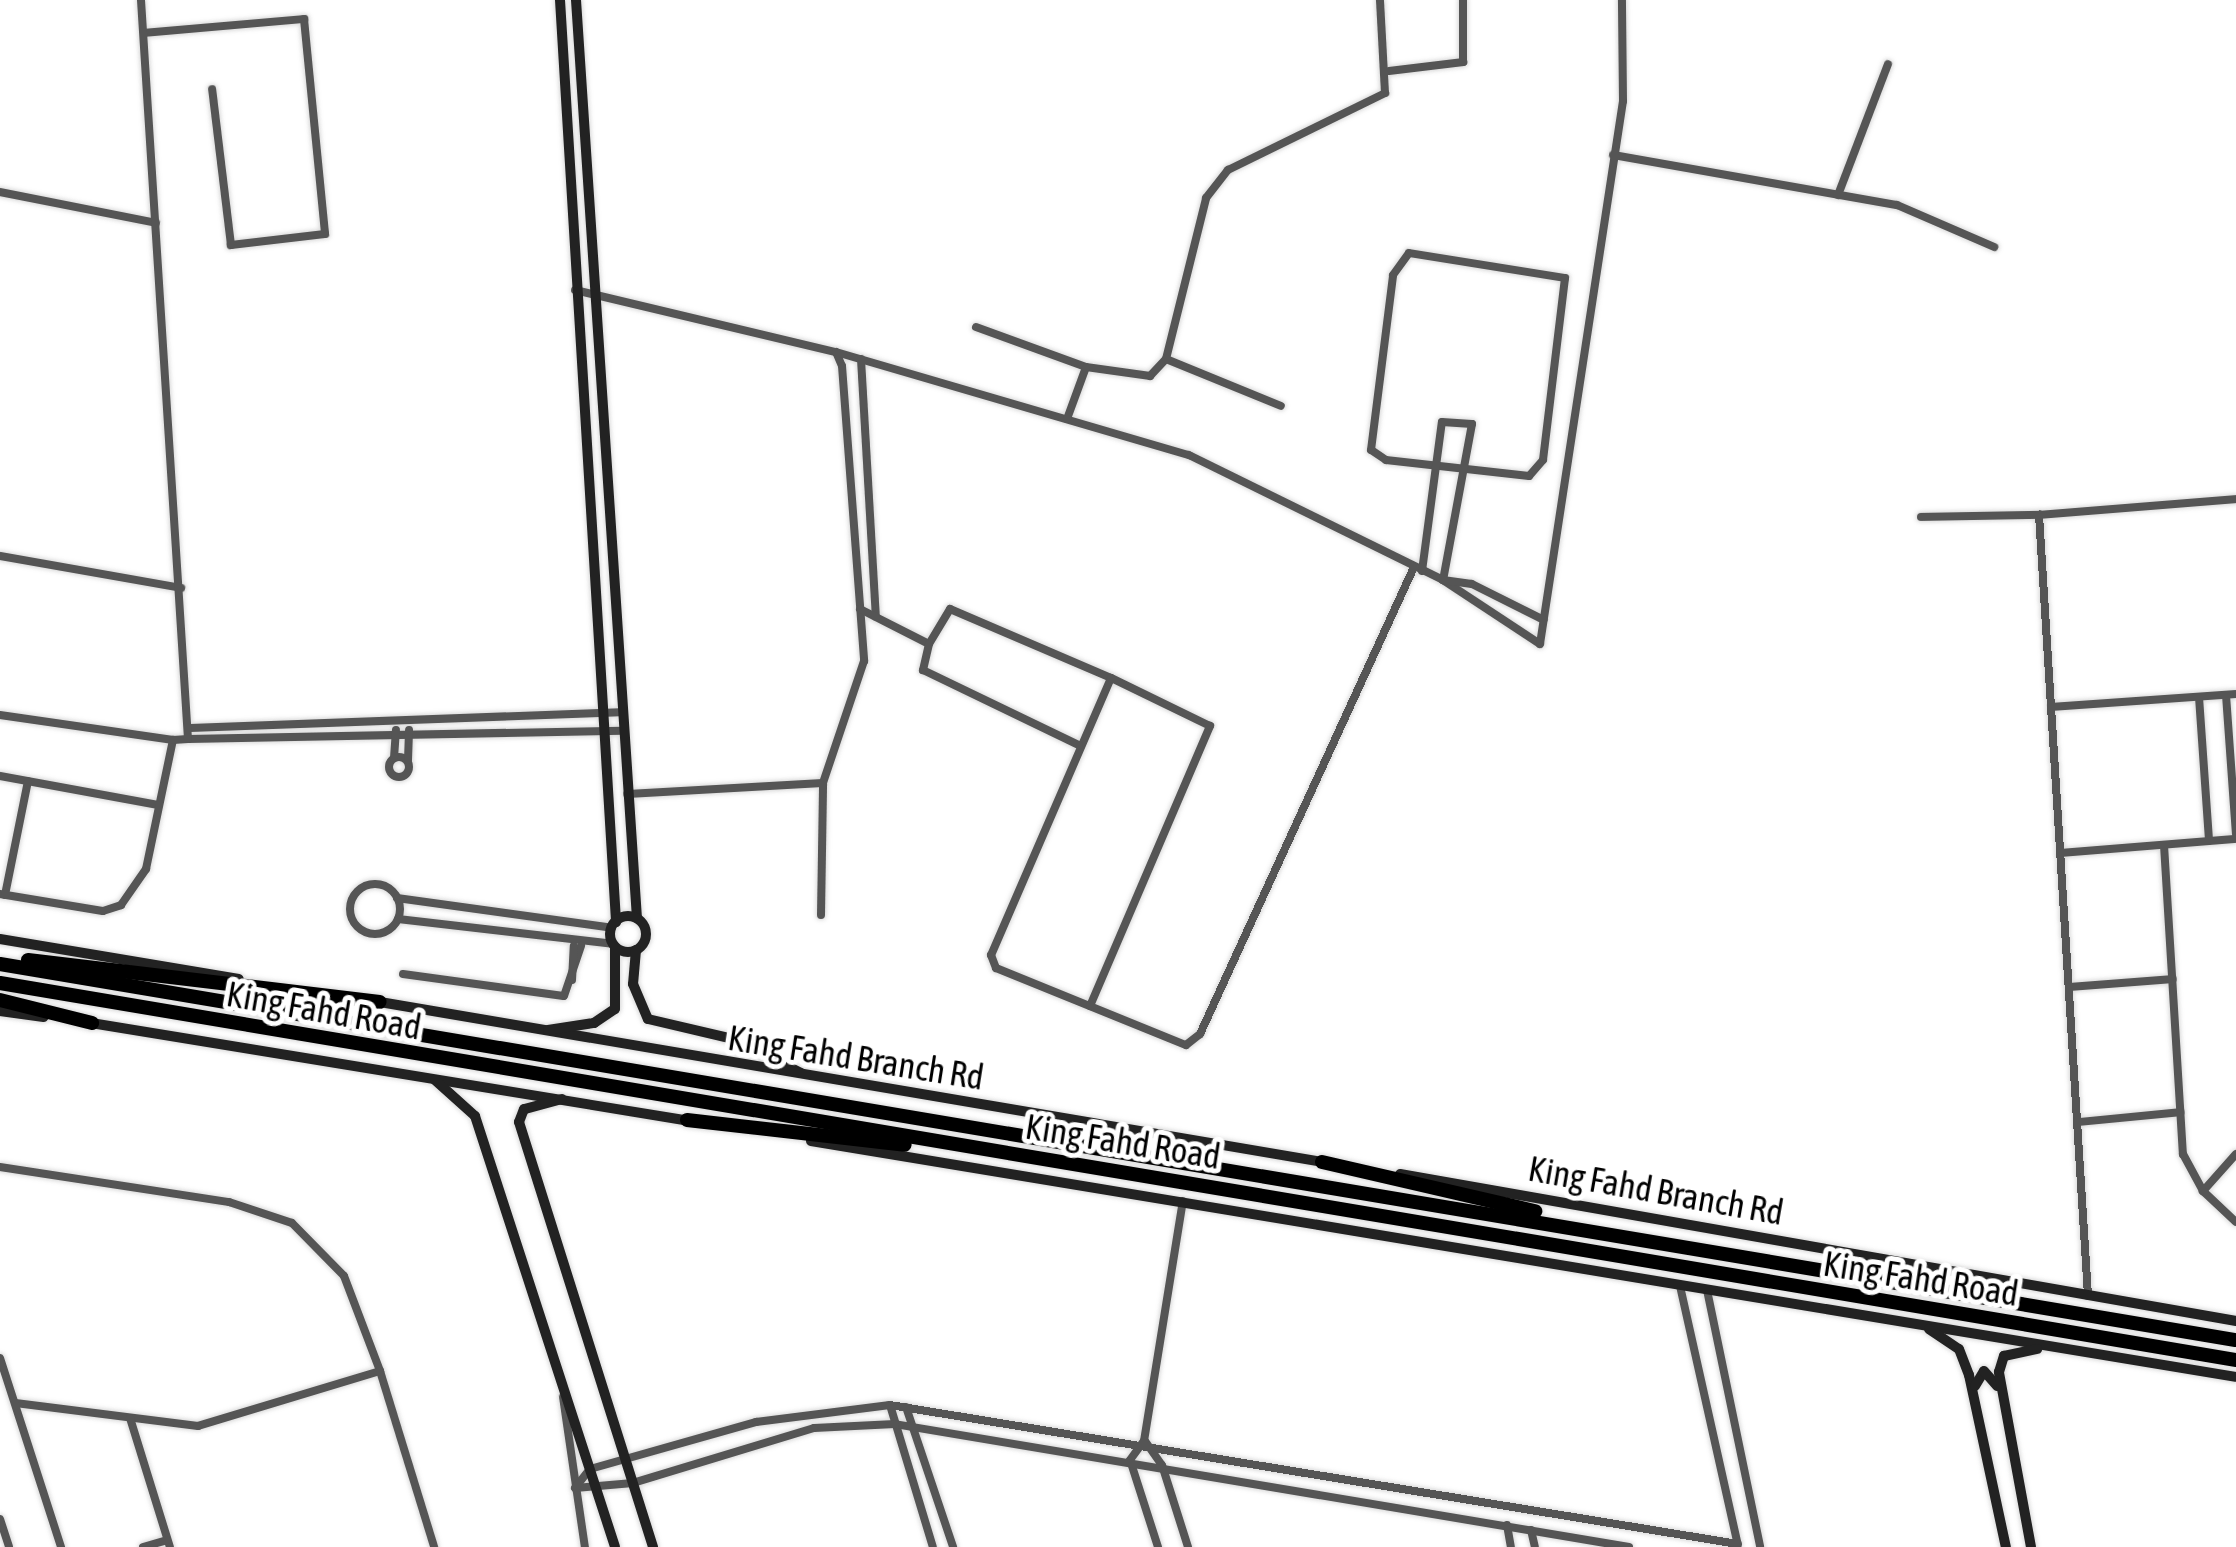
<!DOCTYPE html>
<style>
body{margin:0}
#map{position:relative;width:2236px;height:1547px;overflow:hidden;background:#fff;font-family:"Asap Condensed",sans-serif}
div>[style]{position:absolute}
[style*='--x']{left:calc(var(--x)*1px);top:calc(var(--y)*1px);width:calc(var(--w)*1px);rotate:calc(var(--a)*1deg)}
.roads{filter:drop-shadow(0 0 2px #dbdbdb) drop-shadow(0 0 2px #dbdbdb)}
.street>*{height:8px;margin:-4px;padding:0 4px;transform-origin:4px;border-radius:4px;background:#555}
.street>.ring{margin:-4px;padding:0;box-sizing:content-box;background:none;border:8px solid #555;border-radius:50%}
.secondary>*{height:10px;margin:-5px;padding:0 5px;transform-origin:5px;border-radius:5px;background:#222}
.secondary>.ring{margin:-5px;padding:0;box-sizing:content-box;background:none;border:10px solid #222;border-radius:50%}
.highway>*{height:14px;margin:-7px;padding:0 7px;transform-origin:7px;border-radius:7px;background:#000}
span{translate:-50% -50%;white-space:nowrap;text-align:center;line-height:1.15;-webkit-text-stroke:10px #fff;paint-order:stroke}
.street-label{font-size:35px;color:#000}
</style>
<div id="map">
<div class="roads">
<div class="street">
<i style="--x:144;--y:33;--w:161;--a:-5"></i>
<i style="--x:304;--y:19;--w:216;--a:84.4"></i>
<i style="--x:325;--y:234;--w:95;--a:173.3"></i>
<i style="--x:231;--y:245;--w:157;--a:-96.9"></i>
<i style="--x:1389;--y:71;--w:75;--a:-6.9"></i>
<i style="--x:1463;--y:62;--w:62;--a:-90"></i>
<i style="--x:1613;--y:155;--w:288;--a:10"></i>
<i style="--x:1897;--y:205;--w:106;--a:23.4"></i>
<i style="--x:0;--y:192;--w:159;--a:11.2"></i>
<i style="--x:1838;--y:195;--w:140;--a:-69.1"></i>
<i style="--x:1409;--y:253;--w:158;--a:9.1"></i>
<i style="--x:1565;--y:278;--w:183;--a:96.9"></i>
<i style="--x:1543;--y:460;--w:21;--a:131"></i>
<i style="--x:1529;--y:476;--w:144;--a:-173.6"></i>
<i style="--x:1386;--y:460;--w:18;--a:-146"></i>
<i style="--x:1371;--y:450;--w:176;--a:-82.8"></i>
<i style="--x:1393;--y:275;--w:27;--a:-54"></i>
<i style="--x:575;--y:290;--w:268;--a:13.4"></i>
<i style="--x:836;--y:352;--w:15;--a:67"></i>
<i style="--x:842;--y:366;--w:296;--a:85.7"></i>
<i style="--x:864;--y:661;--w:129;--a:108.6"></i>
<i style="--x:823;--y:783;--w:196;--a:176.8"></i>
<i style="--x:976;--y:327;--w:117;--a:20"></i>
<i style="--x:1086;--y:367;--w:65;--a:8"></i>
<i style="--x:1150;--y:376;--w:23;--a:-47"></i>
<i style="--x:1166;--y:359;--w:166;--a:-76"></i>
<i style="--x:1206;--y:198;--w:36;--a:-52"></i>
<i style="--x:1228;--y:170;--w:175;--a:-26.1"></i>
<i style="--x:1385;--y:93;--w:93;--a:-93.1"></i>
<i style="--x:836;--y:352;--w:368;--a:16.3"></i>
<i style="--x:1189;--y:455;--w:283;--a:26.2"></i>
<i style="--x:1443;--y:580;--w:116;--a:33.4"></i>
<i style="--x:1540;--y:644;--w:549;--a:-81.31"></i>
<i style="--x:1623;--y:101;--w:101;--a:-90.6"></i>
<i style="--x:861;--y:359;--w:258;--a:86.7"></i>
<i style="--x:1166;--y:359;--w:124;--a:22.2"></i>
<i style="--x:1067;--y:419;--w:55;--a:-69.9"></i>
<i style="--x:1921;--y:517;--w:118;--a:-1"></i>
<i style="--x:0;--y:556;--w:184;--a:10"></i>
<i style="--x:1422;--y:571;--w:150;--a:-82.4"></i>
<i style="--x:1442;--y:422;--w:30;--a:4"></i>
<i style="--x:1472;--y:424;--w:159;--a:100.5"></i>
<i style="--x:1443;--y:580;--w:29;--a:8"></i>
<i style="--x:1472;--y:584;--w:80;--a:26.6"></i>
<i style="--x:860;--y:609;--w:77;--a:26.9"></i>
<i style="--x:929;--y:644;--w:41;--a:-59"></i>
<i style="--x:950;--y:609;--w:175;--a:23.2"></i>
<i style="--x:1111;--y:678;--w:302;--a:113.4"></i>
<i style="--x:991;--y:955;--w:14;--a:69"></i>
<i style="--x:996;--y:968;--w:205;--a:22.1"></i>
<i style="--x:1186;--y:1045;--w:18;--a:-38"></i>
<i style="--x:1200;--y:1034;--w:514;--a:-65.38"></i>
<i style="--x:929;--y:644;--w:27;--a:103"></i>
<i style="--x:923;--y:670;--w:173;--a:25.7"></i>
<i style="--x:2226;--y:695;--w:139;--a:85.9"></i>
<i style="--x:2199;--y:697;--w:144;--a:86"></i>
<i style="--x:2051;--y:707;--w:185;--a:-4"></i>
<i style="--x:0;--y:715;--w:175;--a:8.2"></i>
<i style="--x:190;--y:728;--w:430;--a:-2.1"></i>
<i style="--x:188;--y:739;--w:434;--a:-1.1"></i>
<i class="ring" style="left:389px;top:757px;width:12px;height:12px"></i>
<i style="--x:394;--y:758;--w:28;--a:-86"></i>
<i style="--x:408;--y:760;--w:30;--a:-88"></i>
<i style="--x:0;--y:776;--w:161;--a:10.4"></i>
<i style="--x:2164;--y:845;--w:310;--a:86.5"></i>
<i style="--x:2183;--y:1154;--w:42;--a:61.6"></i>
<i style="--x:2061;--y:853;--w:176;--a:-4.6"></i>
<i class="ring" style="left:350px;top:884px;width:42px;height:42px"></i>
<i style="--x:0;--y:894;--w:104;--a:9.4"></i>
<i style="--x:103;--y:911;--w:19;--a:-18"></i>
<i style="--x:121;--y:905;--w:44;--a:-55.2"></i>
<i style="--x:146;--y:869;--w:132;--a:-78.2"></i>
<i style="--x:173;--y:740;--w:15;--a:-4"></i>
<i style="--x:188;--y:739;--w:740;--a:-93.64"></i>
<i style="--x:5;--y:895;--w:116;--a:-78.6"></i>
<i style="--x:397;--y:898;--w:217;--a:7.9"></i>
<i style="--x:821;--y:915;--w:132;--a:-89.1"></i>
<i style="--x:398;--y:919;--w:216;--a:6.6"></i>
<i style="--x:403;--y:974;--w:162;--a:7.8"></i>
<i style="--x:564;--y:996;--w:53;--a:-71.2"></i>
<i style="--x:572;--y:980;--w:34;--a:-87"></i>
<i style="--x:2070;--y:987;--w:103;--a:-4.4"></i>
<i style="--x:1090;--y:1006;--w:305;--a:-66.8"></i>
<i style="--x:1210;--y:726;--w:110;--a:-154.1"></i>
<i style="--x:2079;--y:1122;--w:102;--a:-5.6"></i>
<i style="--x:2236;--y:1154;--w:50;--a:131.7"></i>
<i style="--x:2203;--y:1191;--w:45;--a:43.2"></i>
<i style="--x:0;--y:1167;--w:232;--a:8.7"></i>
<i style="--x:229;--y:1202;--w:66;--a:18.4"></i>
<i style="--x:292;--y:1223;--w:74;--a:45.5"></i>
<i style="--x:344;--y:1276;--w:102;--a:69.2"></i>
<i style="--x:380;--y:1371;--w:190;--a:163.2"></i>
<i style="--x:198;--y:1426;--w:184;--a:-172.8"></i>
<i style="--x:1680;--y:1286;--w:265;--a:77.4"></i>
<i style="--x:1707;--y:1290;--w:262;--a:78.3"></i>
<i style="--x:2088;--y:1296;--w:783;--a:-93.59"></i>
<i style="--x:2039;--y:515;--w:198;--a:-4.6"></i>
<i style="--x:0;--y:1358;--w:199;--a:72.1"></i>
<i style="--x:380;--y:1371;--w:184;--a:72.9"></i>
<i style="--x:563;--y:1397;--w:152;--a:81.7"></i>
<i style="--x:890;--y:1405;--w:148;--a:73.2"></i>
<i style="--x:906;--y:1407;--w:148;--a:71.4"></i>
<i style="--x:130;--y:1418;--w:135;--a:72.8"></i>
<i style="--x:1145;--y:1441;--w:29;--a:55"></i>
<i style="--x:1162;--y:1465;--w:86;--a:72.4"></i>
<i style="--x:0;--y:1519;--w:29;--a:72"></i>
<i style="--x:1507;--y:1525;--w:22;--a:80"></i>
<i style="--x:1531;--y:1530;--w:17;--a:77"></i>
<i style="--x:143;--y:1547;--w:25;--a:-16"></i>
<i style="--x:1158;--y:1547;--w:91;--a:-107.8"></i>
<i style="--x:1130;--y:1460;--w:24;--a:-54"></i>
<i style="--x:1144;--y:1441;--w:243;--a:-80.8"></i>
<i style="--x:1629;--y:1547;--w:744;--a:-170.49"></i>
<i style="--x:895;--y:1424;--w:81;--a:177.2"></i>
<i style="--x:814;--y:1428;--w:189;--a:163.1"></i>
<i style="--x:633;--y:1483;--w:58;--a:175.1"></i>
<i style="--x:575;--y:1488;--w:24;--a:-52"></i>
<i style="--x:590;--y:1469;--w:173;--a:-15.8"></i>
<i style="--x:756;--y:1422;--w:135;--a:-7.2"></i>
<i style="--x:890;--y:1405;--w:859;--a:9.31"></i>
</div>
<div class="secondary">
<i style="--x:560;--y:0;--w:924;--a:86.52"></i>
<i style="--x:576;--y:0;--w:920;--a:86.2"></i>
<i class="ring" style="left:610px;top:916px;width:26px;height:26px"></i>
<i style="--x:0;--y:939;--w:242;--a:9.5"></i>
<i style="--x:636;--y:950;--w:34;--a:95"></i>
<i style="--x:633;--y:984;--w:38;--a:67"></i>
<i style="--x:648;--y:1019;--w:87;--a:13.2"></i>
<i style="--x:733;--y:1039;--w:76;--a:26.6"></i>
<i style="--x:374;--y:1001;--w:969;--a:9.63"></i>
<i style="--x:0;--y:1011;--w:44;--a:7.8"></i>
<i style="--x:85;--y:1022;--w:613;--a:9.29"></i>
<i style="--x:548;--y:1030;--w:47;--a:-8.7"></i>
<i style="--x:594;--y:1023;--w:25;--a:-34"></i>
<i style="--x:615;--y:1009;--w:62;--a:-90"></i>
<i style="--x:435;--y:1080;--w:54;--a:42"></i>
<i style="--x:475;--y:1116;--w:453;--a:72"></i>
<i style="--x:562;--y:1099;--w:39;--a:165"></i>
<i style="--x:524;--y:1109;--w:14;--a:111"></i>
<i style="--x:519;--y:1122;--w:446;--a:72.5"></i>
<i style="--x:811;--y:1141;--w:1444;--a:9.4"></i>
<i style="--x:1400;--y:1174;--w:849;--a:9.97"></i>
<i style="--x:1929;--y:1329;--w:36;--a:34"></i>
<i style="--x:1959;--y:1349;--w:28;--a:69"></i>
<i style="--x:1969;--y:1375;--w:176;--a:77.9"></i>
<i style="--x:1975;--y:1386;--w:17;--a:-59"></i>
<i style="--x:1984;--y:1371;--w:20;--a:49"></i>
<i style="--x:2031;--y:1547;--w:178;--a:-100.4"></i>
<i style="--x:1999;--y:1372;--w:17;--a:-73"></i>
<i style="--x:2004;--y:1356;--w:34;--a:-12"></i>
</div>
<div class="highway">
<i style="--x:28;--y:960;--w:354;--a:6.8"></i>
<i style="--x:0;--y:964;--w:2267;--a:9.55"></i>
<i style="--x:0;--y:983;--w:2268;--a:9.57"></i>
<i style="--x:0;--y:1000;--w:95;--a:14"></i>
<i style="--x:687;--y:1120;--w:219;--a:6.5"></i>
<i style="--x:1322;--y:1162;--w:219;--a:13"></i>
</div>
</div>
<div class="street-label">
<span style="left:324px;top:1010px;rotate:10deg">King Fahd Road</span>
<span style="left:856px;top:1057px;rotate:9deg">King Fahd Branch Rd</span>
<span style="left:1123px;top:1141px;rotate:9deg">King Fahd Road</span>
<span style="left:1656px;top:1190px;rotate:10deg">King Fahd Branch Rd</span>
<span style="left:1921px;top:1278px;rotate:9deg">King Fahd Road</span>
</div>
</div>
